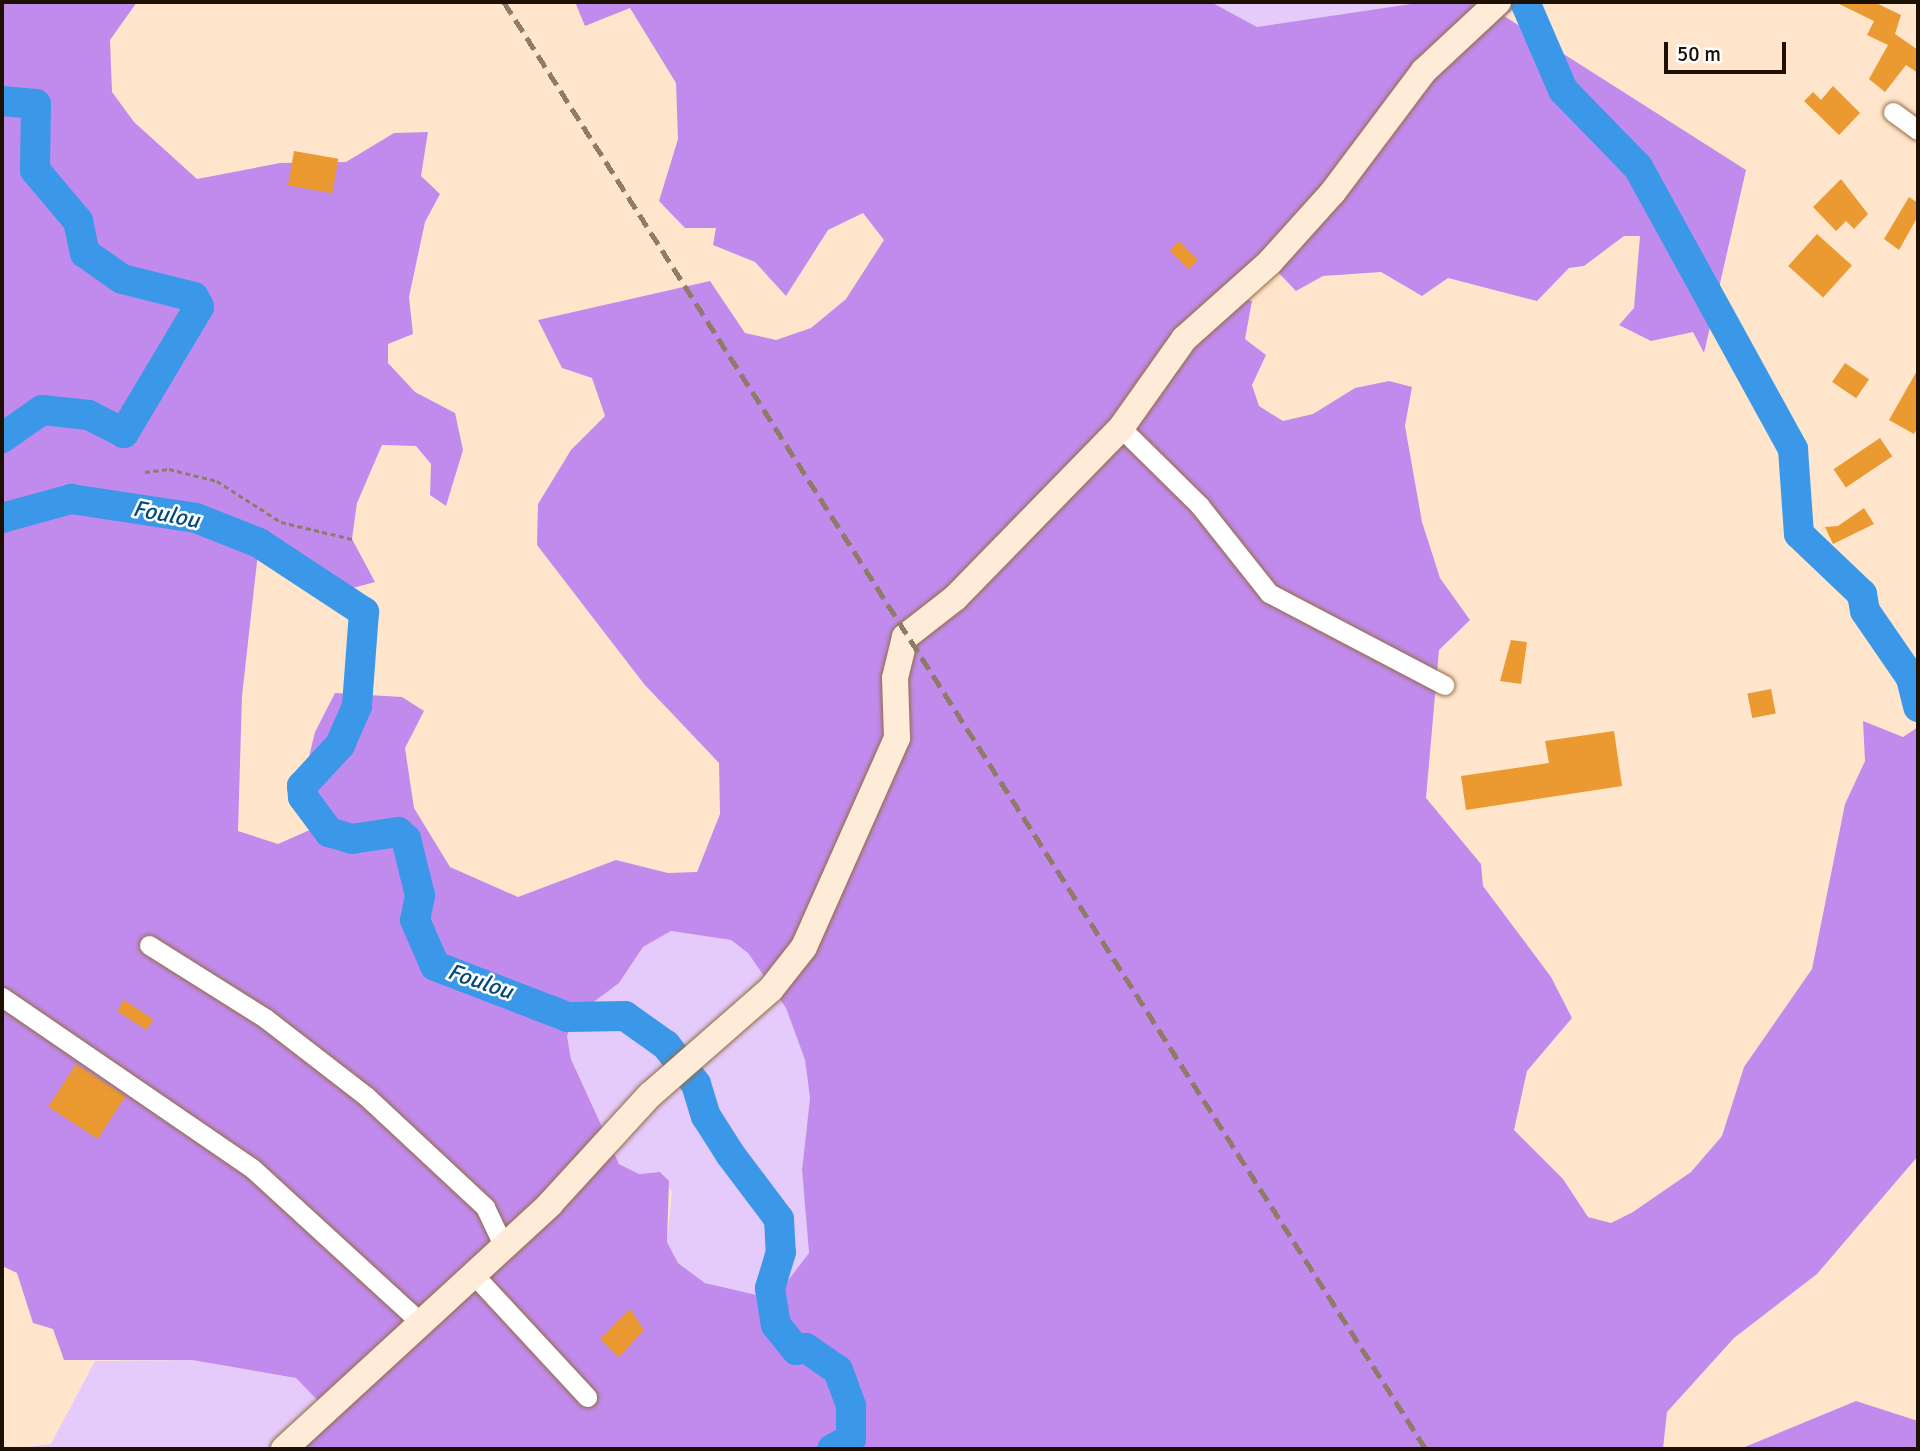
<!DOCTYPE html>
<style>
body{margin:0}
#map{position:relative;width:1920px;height:1451px;overflow:hidden;background:#ffe5cb;font-family:Signika,sans-serif}
div>[style]{position:absolute}
[style*='--x']{left:calc(var(--x)*1px);top:calc(var(--y)*1px);width:calc(var(--w)*1px);rotate:calc(var(--a)*1deg)}
.green>*{inset:0;background:#e5cbfc}
.forest>*{inset:0;background:#c18bed}
.river>*{height:30px;margin:-15px;padding:0 15px;transform-origin:15px;border-radius:15px;background:#3b98e8}
.building>*{inset:0;background:#ea9a31;transform-origin:0 0}
.path>*{height:2.5px;margin-top:-1.25px;transform-origin:0;background:repeating-linear-gradient(90deg,#8f7b66 0 5px,transparent 0 8.5px)}
.roads{filter:drop-shadow(0 0 2px #926c42) drop-shadow(0 0 2px #926c42)}
.street>*{height:19px;margin:-9.5px;padding:0 9.5px;transform-origin:9.5px;border-radius:9.5px;background:#fff}
.secondary>*{height:26px;margin:-13px;padding:0 13px;transform-origin:13px;border-radius:13px;background:#feecd9}
.rail>*{height:5px;margin-top:-2.5px;transform-origin:0;background:repeating-linear-gradient(90deg,#8f7b67 0 14px,transparent 0 21px)}
span{translate:-50% -50%;white-space:nowrap;text-align:center;line-height:1.15;-webkit-text-stroke:5px #fff;paint-order:stroke}
.water-label{font-size:23px;color:#02497c;font-style:italic}
.frame{position:absolute;inset:0;border:4px solid #1e1001;pointer-events:none}
.scale{position:absolute;left:1664px;top:42px;width:122px;height:32px;box-sizing:border-box;border:4px solid #1e1001;border-top:0;padding-left:9px;font-size:21px;line-height:24px;white-space:nowrap;color:#1e1001;-webkit-text-stroke:5px #fff;paint-order:stroke}
</style>
<div id="map">
<div class="green">
<i style="clip-path:polygon(1211px 2px,1424px 2px,1257px 27px)"></i>
<i style="clip-path:polygon(671px 931px,731px 940px,748px 953px,786px 1008px,805px 1060px,810px 1098px,802px 1170px,809px 1253px,774px 1300px,705px 1283px,678px 1263px,667px 1242px,672px 1192px,660px 1172px,639px 1174px,619px 1164px,571px 1058px,567px 1036px,575px 1016px,619px 983px,643px 947px)"></i>
<i style="clip-path:polygon(192px 1360px,296px 1378px,328px 1410px,284px 1449px,14px 1449px,51px 1444px,95px 1361px)"></i>
</div>
<div class="forest">
<i style="clip-path:polygon(evenodd,2px 2px,137px 2px,110px 40px,112px 92px,134px 122px,197px 179px,280px 163px,346px 162px,394px 133px,428px 132px,421px 176px,440px 194px,425px 222px,409px 297px,413px 334px,388px 344px,388px 363px,415px 392px,455px 413px,463px 450px,446px 506px,430px 495px,431px 464px,416px 446px,382px 445px,357px 503px,352px 539px,375px 582px,338px 592px,259px 544px,242px 696px,238px 831px,278px 844px,321px 825px,302px 786px,315px 732px,335px 693px,402px 697px,424px 711px,405px 748px,414px 808px,450px 867px,518px 897px,616px 860px,668px 873px,697px 872px,720px 814px,719px 763px,644px 684px,537px 545px,538px 504px,571px 450px,605px 416px,592px 378px,562px 368px,538px 320px,710px 281px,745px 333px,776px 340px,811px 328px,846px 299px,884px 240px,863px 213px,828px 230px,786px 296px,755px 262px,713px 245px,716px 228px,685px 228px,659px 201px,678px 139px,676px 83px,630px 8px,585px 26px,575px 2px,1211px 2px,1257px 27px,1424px 2px,1523px 2px,1504px 16px,1746px 170px,1704px 353px,1693px 332px,1651px 341px,1619px 325px,1634px 308px,1640px 236px,1624px 236px,1584px 266px,1569px 268px,1537px 301px,1448px 278px,1422px 296px,1381px 272px,1323px 276px,1296px 291px,1275px 269px,1232px 295px,1252px 301px,1245px 339px,1266px 355px,1252px 385px,1259px 406px,1283px 421px,1313px 414px,1355px 388px,1389px 381px,1412px 387px,1405px 426px,1422px 522px,1440px 578px,1470px 620px,1439px 650px,1426px 798px,1481px 864px,1483px 886px,1551px 977px,1572px 1018px,1527px 1071px,1514px 1130px,1563px 1179px,1588px 1217px,1611px 1223px,1633px 1212px,1691px 1172px,1722px 1136px,1744px 1067px,1812px 969px,1845px 804px,1865px 761px,1863px 721px,1903px 737px,1918px 727px,1918px 1156px,1817px 1274px,1734px 1338px,1667px 1412px,1663px 1449px,284px 1449px,327px 1410px,296px 1378px,192px 1360px,64px 1360px,53px 1329px,33px 1323px,17px 1273px,2px 1266px,2px 2px,671px 931px,731px 940px,748px 953px,786px 1008px,805px 1060px,810px 1098px,802px 1170px,809px 1253px,774px 1299px,705px 1283px,678px 1263px,667px 1242px,669px 1181px,660px 1172px,639px 1174px,619px 1164px,571px 1059px,567px 1036px,575px 1016px,619px 983px,643px 947px,671px 931px)"></i>
<i style="clip-path:polygon(1856px 1401px,1918px 1421px,1918px 1449px,1740px 1449px)"></i>
</div>
<div class="river">
<i style="--x:1525;--y:2;--w:96;--a:66.6"></i>
<i style="--x:1563;--y:90;--w:107;--a:45.8"></i>
<i style="--x:1638;--y:167;--w:322;--a:61.2"></i>
<i style="--x:1793;--y:449;--w:85;--a:86"></i>
<i style="--x:1799;--y:534;--w:87;--a:43.6"></i>
<i style="--x:1862;--y:594;--w:17;--a:80"></i>
<i style="--x:1865;--y:611;--w:81;--a:55.5"></i>
<i style="--x:1911;--y:678;--w:30;--a:76"></i>
<i style="--x:2;--y:101;--w:34;--a:5"></i>
<i style="--x:36;--y:104;--w:66;--a:90.9"></i>
<i style="--x:35;--y:170;--w:67;--a:49.9"></i>
<i style="--x:78;--y:221;--w:33;--a:78"></i>
<i style="--x:85;--y:253;--w:45;--a:35.1"></i>
<i style="--x:122;--y:279;--w:74;--a:14"></i>
<i style="--x:194;--y:297;--w:11;--a:63"></i>
<i style="--x:199;--y:307;--w:147;--a:120.8"></i>
<i style="--x:124;--y:433;--w:39;--a:-153"></i>
<i style="--x:89;--y:415;--w:47;--a:-173.9"></i>
<i style="--x:42;--y:410;--w:49;--a:145"></i>
<i style="--x:2;--y:518;--w:72;--a:-15.4"></i>
<i style="--x:71;--y:499;--w:126;--a:8.6"></i>
<i style="--x:196;--y:518;--w:68;--a:21.6"></i>
<i style="--x:259;--y:543;--w:126;--a:33.3"></i>
<i style="--x:364;--y:612;--w:94;--a:94.3"></i>
<i style="--x:357;--y:706;--w:43;--a:113.6"></i>
<i style="--x:340;--y:745;--w:56;--a:132.8"></i>
<i style="--x:302;--y:786;--w:11;--a:85"></i>
<i style="--x:303;--y:797;--w:44;--a:53.4"></i>
<i style="--x:329;--y:832;--w:24;--a:17"></i>
<i style="--x:352;--y:839;--w:47;--a:-8.7"></i>
<i style="--x:398;--y:832;--w:11;--a:41"></i>
<i style="--x:406;--y:839;--w:58;--a:76"></i>
<i style="--x:420;--y:895;--w:25;--a:101"></i>
<i style="--x:415;--y:920;--w:50;--a:66.5"></i>
<i style="--x:435;--y:966;--w:142;--a:21"></i>
<i style="--x:568;--y:1017;--w:57;--a:-1"></i>
<i style="--x:625;--y:1016;--w:50;--a:35.3"></i>
<i style="--x:666;--y:1045;--w:49;--a:52.4"></i>
<i style="--x:696;--y:1084;--w:34;--a:73"></i>
<i style="--x:706;--y:1116;--w:45;--a:57.7"></i>
<i style="--x:730;--y:1154;--w:81;--a:53"></i>
<i style="--x:779;--y:1219;--w:33;--a:87"></i>
<i style="--x:781;--y:1252;--w:38;--a:107"></i>
<i style="--x:770;--y:1288;--w:37;--a:81"></i>
<i style="--x:776;--y:1325;--w:32;--a:51"></i>
<i style="--x:796;--y:1350;--w:10;--a:-11"></i>
<i style="--x:806;--y:1348;--w:39;--a:35"></i>
<i style="--x:838;--y:1370;--w:38;--a:70"></i>
<i style="--x:851;--y:1406;--w:33;--a:90"></i>
<i style="--x:851;--y:1439;--w:21;--a:152"></i>
</div>
<div class="building">
<i style="clip-path:polygon(1835px 2px,1874px 2px,1901px 15px,1895px 34px,1918px 50px,1918px 73px,1906px 65px,1885px 92px,1869px 79px,1888px 45px,1867px 35px,1874px 21px)"></i>
<i style="clip-path:polygon(1833px 86px,1860px 113px,1839px 135px,1804px 101px,1813px 92px,1821px 100px)"></i>
<i style="left:294px;top:151px;width:45px;height:35px;rotate:10deg"></i>
<i style="clip-path:polygon(1841px 179px,1868px 214px,1854px 229px,1846px 221px,1836px 231px,1813px 207px)"></i>
<i style="clip-path:polygon(1909px 197px,1918px 203px,1918px 216px,1899px 250px,1884px 239px)"></i>
<i style="left:1817px;top:234px;width:47px;height:43px;rotate:42deg"></i>
<i style="left:1179px;top:241px;width:27px;height:13px;rotate:45deg"></i>
<i style="left:1845px;top:363px;width:29px;height:23px;rotate:34deg"></i>
<i style="clip-path:polygon(1918px 369px,1918px 427px,1914px 434px,1889px 420px)"></i>
<i style="left:1880px;top:438px;width:22px;height:56px;rotate:56deg"></i>
<i style="clip-path:polygon(1864px 508px,1874px 524px,1833px 544px,1825px 527px,1838px 526px)"></i>
<i style="clip-path:polygon(1511px 640px,1527px 642px,1521px 684px,1500px 681px)"></i>
<i style="left:1771px;top:689px;width:25px;height:24px;rotate:79deg"></i>
<i style="clip-path:polygon(1614px 731px,1622px 786px,1466px 810px,1461px 776px,1549px 763px,1545px 741px)"></i>
<i style="left:124px;top:1000px;width:35px;height:13px;rotate:33deg"></i>
<i style="left:76px;top:1064px;width:59px;height:51px;rotate:33deg"></i>
<i style="clip-path:polygon(630px 1309px,644px 1330px,619px 1357px,600px 1339px)"></i>
</div>
<div class="path">
<i style="--x:145;--y:472;--w:24;--a:-7"></i>
<i style="--x:169;--y:469;--w:49;--a:14"></i>
<i style="--x:217;--y:481;--w:76;--a:32.6"></i>
<i style="--x:281;--y:522;--w:73;--a:13.5"></i>
</div>
<div class="roads">
<div class="street">
<i style="--x:1893;--y:112;--w:31;--a:36"></i>
<i style="--x:1121;--y:428;--w:111;--a:44.6"></i>
<i style="--x:1200;--y:506;--w:111;--a:51.6"></i>
<i style="--x:1269;--y:593;--w:198;--a:27.7"></i>
<i style="--x:149;--y:945;--w:137;--a:32.2"></i>
<i style="--x:265;--y:1018;--w:128;--a:37.7"></i>
<i style="--x:366;--y:1096;--w:163;--a:43"></i>
<i style="--x:485;--y:1207;--w:44;--a:64.6"></i>
<i style="--x:2;--y:997;--w:303;--a:34.4"></i>
<i style="--x:252;--y:1168;--w:231;--a:42.5"></i>
<i style="--x:475;--y:1276;--w:165;--a:47.2"></i>
</div>
<div class="secondary">
<i style="--x:284;--y:1449;--w:362;--a:-42.6"></i>
<i style="--x:550;--y:1204;--w:148;--a:-47.5"></i>
<i style="--x:650;--y:1095;--w:161;--a:-41.2"></i>
<i style="--x:771;--y:989;--w:53;--a:-51.8"></i>
<i style="--x:804;--y:947;--w:229;--a:-66"></i>
<i style="--x:897;--y:738;--w:60;--a:-91.9"></i>
<i style="--x:895;--y:678;--w:42;--a:-76.3"></i>
<i style="--x:905;--y:637;--w:63;--a:-38"></i>
<i style="--x:955;--y:598;--w:238;--a:-45.7"></i>
<i style="--x:1121;--y:428;--w:109;--a:-54.7"></i>
<i style="--x:1184;--y:339;--w:115;--a:-41.8"></i>
<i style="--x:1270;--y:262;--w:94;--a:-48"></i>
<i style="--x:1333;--y:192;--w:151;--a:-53.1"></i>
<i style="--x:1424;--y:71;--w:101;--a:-43"></i>
</div>
</div>
<div class="rail">
<i style="--x:504;--y:2;--w:1716;--a:57.5"></i>
</div>
<div class="water-label">
<span style="left:166px;top:515px;rotate:11deg">Foulou</span>
<span style="left:480px;top:982px;rotate:19deg">Foulou</span>
</div>
<div class="frame"></div>
<div class="scale">50 m</div>
</div>
